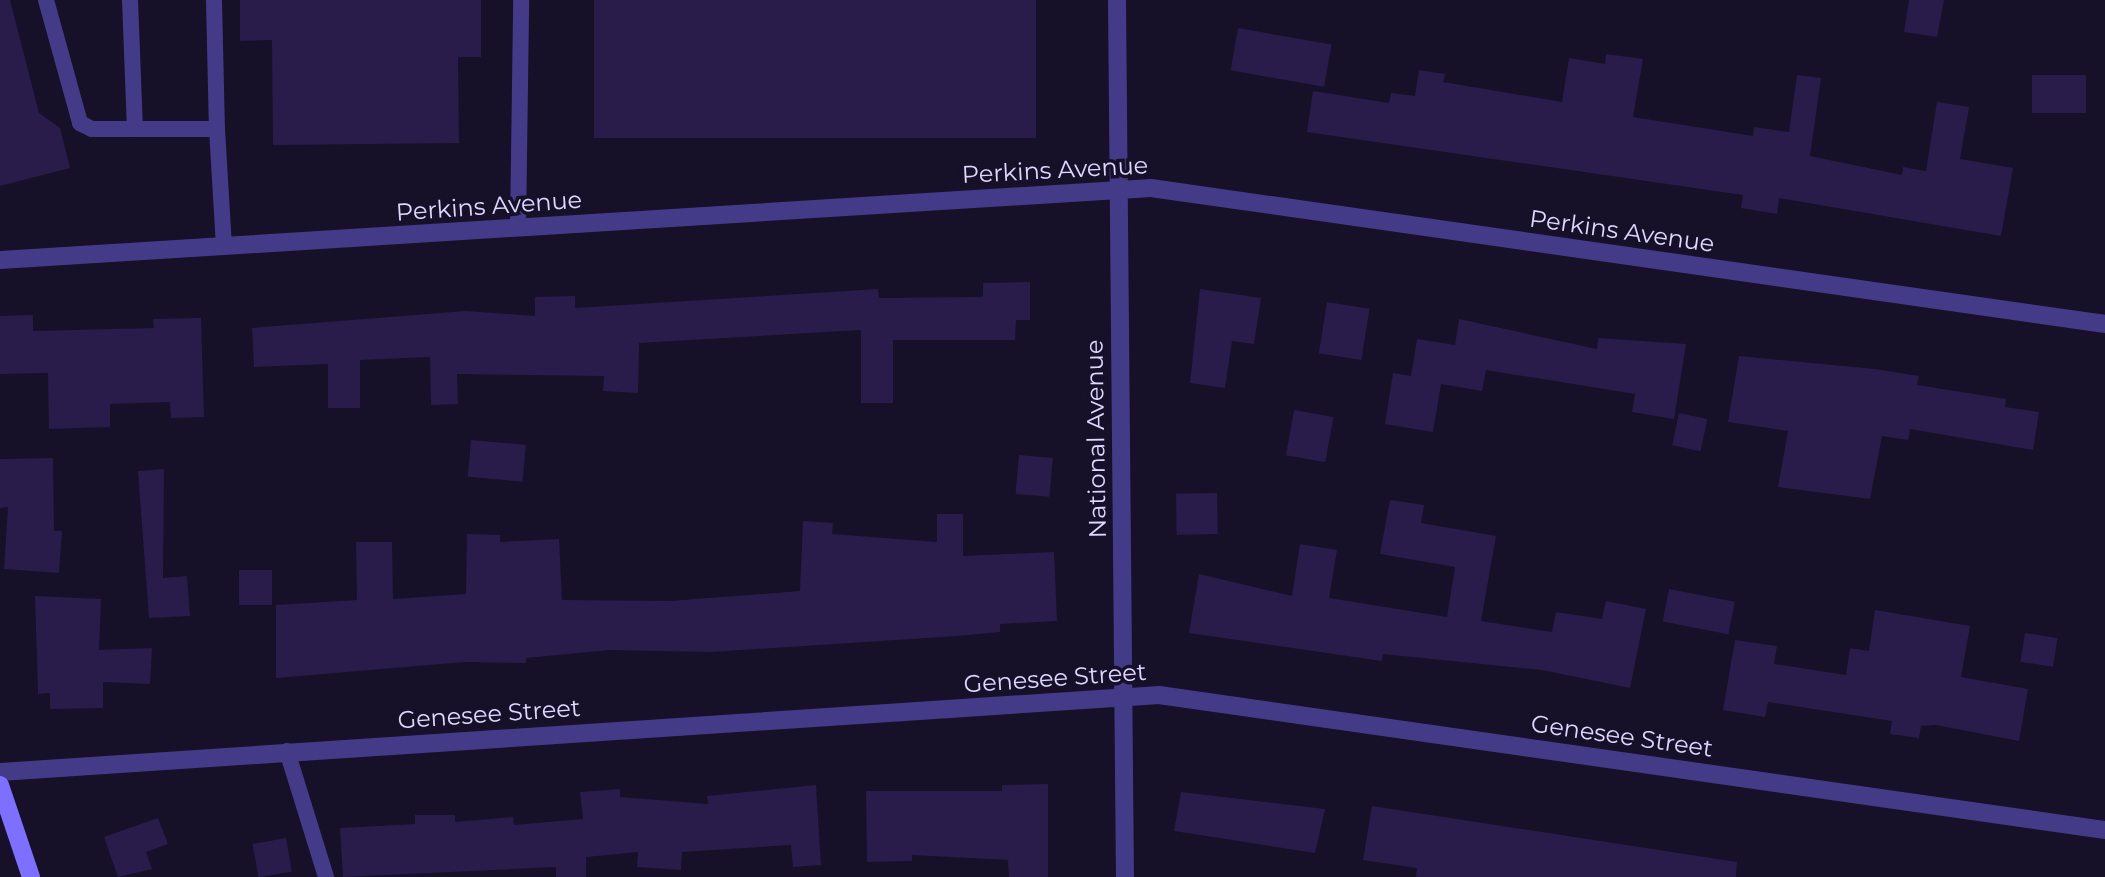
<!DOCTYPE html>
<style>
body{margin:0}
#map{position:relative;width:2105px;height:877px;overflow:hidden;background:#161029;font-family:Montserrat,sans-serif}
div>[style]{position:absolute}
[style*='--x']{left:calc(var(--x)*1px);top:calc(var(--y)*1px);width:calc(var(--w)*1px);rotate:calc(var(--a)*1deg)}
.building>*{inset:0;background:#291c4a;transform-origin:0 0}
.service>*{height:16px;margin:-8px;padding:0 8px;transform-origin:8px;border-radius:8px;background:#443b88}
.minor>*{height:18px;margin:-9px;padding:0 9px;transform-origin:9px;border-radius:9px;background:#443b88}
.secondary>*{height:18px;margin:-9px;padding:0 9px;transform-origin:9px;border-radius:9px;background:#7f6fff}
span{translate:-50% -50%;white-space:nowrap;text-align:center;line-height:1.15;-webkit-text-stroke:7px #161029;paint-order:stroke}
.street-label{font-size:24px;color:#e0d8ff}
</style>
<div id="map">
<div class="building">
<i style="clip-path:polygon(0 0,10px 0,39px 113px,60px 128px,70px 168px,0 186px)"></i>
<i style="clip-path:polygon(240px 0,481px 0,481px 57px,458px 57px,459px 143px,273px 145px,272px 40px,240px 41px)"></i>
<i style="left:594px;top:0;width:442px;height:138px"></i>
<i style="clip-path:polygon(1909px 0,1944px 0,1937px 37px,1904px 32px)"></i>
<i style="left:1238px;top:28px;width:95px;height:43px;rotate:10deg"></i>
<i style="clip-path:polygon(1606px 54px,1643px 59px,1633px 117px,1753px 136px,1754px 127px,1789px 132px,1797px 75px,1821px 78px,1810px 156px,1902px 175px,1903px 167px,1926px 171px,1937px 102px,1969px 107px,1960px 159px,2013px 168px,2001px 236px,1779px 198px,1777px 214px,1741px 208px,1743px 195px,1307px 132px,1313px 91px,1389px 103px,1391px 93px,1415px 96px,1419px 70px,1445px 74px,1443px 82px,1562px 102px,1569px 58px,1605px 64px)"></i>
<i style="left:2032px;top:75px;width:54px;height:38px"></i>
<i style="clip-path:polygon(1030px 282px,1030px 320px,1016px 320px,1015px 340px,893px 340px,893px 403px,861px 403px,861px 330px,639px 343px,638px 393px,603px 391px,604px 376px,457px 374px,458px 404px,431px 405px,430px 357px,360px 360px,360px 408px,328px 408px,328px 364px,254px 367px,252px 328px,466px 311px,535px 316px,535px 297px,575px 296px,575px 308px,878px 289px,879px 298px,983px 297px,983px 283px)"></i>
<i style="clip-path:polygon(1200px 289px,1261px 298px,1254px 344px,1232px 341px,1225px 388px,1190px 383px)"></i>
<i style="left:1327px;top:302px;width:43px;height:52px;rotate:9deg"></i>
<i style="clip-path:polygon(33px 315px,33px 331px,154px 328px,153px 319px,201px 318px,204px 417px,171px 418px,170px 402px,110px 404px,110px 427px,49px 429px,48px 373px,0 374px,0 316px)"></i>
<i style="clip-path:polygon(1459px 319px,1597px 349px,1598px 338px,1686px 344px,1674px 419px,1632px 412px,1635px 394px,1486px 370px,1482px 391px,1441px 384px,1433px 432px,1385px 424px,1393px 373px,1411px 376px,1417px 339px,1455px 345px)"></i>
<i style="clip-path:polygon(1739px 356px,1875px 369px,1919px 376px,1917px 385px,2006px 399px,2005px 407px,2039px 412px,2033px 450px,1910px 429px,1908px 440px,1882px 436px,1870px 499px,1778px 487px,1788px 431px,1728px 422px)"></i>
<i style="left:1294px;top:410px;width:40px;height:46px;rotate:10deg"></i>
<i style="left:1679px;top:413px;width:29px;height:33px;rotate:12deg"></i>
<i style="left:471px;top:440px;width:55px;height:37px;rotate:5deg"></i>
<i style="left:1019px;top:455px;width:34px;height:39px;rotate:5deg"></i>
<i style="clip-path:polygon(53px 458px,54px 531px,62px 531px,59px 573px,4px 569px,8px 507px,0 508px,0 459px)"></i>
<i style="clip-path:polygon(164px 469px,163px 578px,187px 576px,190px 616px,149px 618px,138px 471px)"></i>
<i style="left:1217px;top:493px;width:41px;height:41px;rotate:89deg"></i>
<i style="clip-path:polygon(1390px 500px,1424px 505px,1421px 523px,1496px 536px,1481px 621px,1552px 632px,1556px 612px,1602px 619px,1606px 601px,1646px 609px,1630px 688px,1542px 670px,1383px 654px,1382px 661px,1189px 633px,1199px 574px,1292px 596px,1300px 544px,1337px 550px,1329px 598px,1447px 617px,1455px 567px,1380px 554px)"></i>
<i style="clip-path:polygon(937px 514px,963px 514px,963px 556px,1054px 552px,1057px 621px,1000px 624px,1000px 632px,957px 636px,710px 652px,609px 650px,526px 658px,526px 663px,464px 662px,276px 678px,276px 605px,357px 600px,356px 542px,392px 542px,393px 599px,466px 594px,467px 534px,500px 535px,500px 542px,559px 539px,562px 600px,670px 601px,800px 591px,803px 521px,833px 523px,832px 534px,937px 542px)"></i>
<i style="left:272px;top:570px;width:35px;height:33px;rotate:90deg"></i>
<i style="left:1669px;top:589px;width:67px;height:33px;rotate:11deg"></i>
<i style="clip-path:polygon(35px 596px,101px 599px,99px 650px,152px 648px,150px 684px,103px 682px,103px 708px,50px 709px,50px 693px,38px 694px)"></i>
<i style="clip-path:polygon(1875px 610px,1970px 626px,1961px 677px,2028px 689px,2019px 741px,1936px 725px,1921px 726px,1919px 738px,1890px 734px,1892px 721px,1768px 702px,1765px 717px,1723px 710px,1735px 640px,1777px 646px,1774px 664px,1846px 675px,1850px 648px,1869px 651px)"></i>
<i style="left:2025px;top:633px;width:33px;height:29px;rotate:9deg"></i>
<i style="clip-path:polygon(1048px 784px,1048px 877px,1009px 877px,1008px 860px,912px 855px,912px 861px,867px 862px,866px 791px,1002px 791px,1002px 785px)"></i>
<i style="clip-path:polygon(816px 785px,821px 865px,793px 867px,791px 845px,682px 852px,681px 870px,637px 867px,638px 852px,586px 857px,586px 877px,556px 877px,556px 867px,343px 877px,340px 828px,415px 824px,415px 815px,455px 815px,455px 822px,513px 817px,514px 825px,583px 819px,580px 792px,620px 789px,620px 797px,708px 804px,707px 796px)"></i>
<i style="clip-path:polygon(1181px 792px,1325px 809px,1315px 853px,1174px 831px)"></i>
<i style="clip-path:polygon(1372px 806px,1737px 862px,1736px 877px,1416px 877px,1417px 868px,1363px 860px)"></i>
<i style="clip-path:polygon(158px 818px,168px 844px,146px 852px,152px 869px,118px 877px,104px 837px)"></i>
<i style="left:286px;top:838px;width:34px;height:34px;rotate:80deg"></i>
</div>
<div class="service">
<i style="--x:46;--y:0;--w:128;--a:74.5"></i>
<i style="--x:80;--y:123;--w:13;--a:27"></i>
<i style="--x:92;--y:129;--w:43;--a:0"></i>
<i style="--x:130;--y:0;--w:129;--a:87.8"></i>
<i style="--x:135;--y:129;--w:82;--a:0"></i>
<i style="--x:217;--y:129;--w:118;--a:86.6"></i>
<i style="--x:214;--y:0;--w:129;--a:88.7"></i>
<i style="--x:518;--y:228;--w:228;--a:-89.2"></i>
<i style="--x:287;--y:751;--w:132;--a:72.8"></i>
</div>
<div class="minor">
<i style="--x:1117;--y:0;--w:877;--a:89.48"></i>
<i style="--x:0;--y:260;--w:1153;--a:-3.58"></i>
<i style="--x:1151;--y:188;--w:964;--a:8.11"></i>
<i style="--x:0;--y:772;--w:1162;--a:-3.8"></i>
<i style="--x:1159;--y:695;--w:956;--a:8.12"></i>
</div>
<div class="secondary">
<i style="--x:0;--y:785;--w:97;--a:71.4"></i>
</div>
<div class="street-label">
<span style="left:1055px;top:170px;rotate:-3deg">Perkins Avenue</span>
<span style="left:489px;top:206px;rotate:-4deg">Perkins Avenue</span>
<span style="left:1622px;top:231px;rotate:8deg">Perkins Avenue</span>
<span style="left:1096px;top:439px;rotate:-91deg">National Avenue</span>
<span style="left:1055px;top:678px;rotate:-4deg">Genesee Street</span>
<span style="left:489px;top:714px;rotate:-4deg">Genesee Street</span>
<span style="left:1622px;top:736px;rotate:8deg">Genesee Street</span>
</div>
</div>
